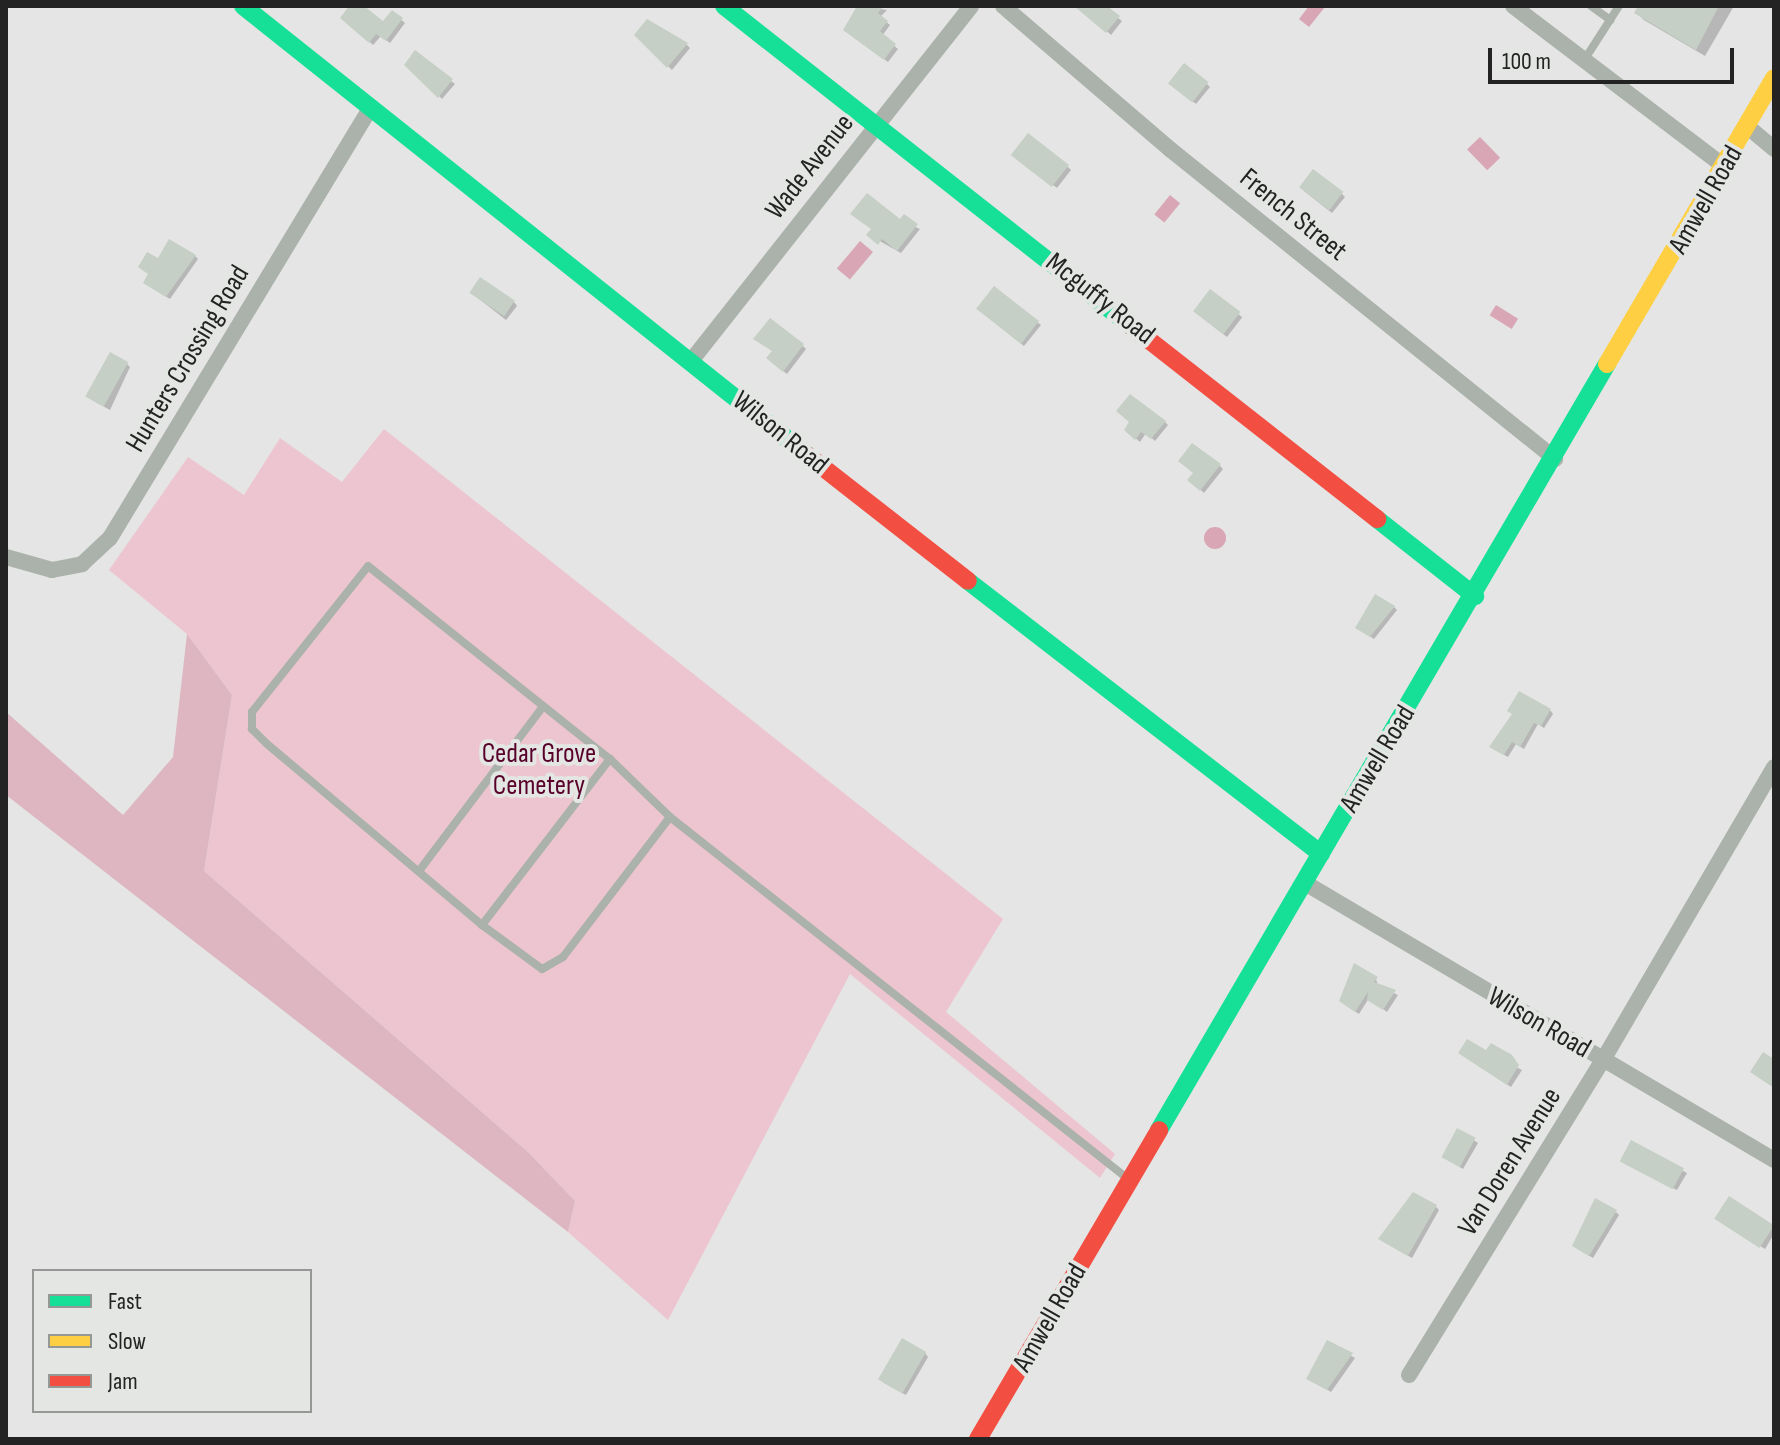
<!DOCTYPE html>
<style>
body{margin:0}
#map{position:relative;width:1780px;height:1445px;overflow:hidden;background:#e4e5e4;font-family:"Sofia Sans Condensed",sans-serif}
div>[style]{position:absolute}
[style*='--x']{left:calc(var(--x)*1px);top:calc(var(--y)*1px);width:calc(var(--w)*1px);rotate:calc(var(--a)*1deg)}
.green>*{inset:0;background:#edc5d0}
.forest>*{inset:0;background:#ddb6c1}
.water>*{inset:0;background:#d9a6b5;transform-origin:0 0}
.round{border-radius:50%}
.shadow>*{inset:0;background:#0003;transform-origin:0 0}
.building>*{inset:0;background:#c5cfc5;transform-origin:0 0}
.lane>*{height:8px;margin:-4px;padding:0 4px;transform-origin:4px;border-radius:4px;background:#abb2ab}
.street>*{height:16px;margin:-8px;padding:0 8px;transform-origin:8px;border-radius:8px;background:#abb2ab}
.fast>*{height:18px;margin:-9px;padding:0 9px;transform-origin:9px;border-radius:9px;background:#16e098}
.slow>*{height:18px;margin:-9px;padding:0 9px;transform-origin:9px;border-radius:9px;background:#ffcf43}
.jam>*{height:18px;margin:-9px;padding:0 9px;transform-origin:9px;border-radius:9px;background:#f24e42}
span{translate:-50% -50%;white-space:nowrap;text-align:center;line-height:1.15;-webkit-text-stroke:8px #e3e6e3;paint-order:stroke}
.street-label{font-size:28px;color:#222322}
.park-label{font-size:28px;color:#58002a}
.frame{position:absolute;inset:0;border:8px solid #222322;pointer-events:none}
.legend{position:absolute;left:32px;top:1269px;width:280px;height:144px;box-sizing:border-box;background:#e3e6e3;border:2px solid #969896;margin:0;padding:10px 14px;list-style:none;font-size:24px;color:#222322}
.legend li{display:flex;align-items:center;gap:16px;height:40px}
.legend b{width:40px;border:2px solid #969896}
.scale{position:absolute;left:1488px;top:48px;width:246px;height:36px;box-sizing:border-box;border:4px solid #222322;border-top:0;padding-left:10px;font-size:24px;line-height:28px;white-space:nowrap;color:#222322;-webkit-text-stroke:6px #e3e6e3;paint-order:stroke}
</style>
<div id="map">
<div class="green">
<i style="clip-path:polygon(384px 429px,1003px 919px,946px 1012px,1115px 1154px,1100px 1178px,850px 974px,668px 1320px,568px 1232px,575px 1201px,528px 1152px,204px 871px,232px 695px,187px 634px,109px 570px,188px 457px,244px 495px,280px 438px,342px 482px)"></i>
</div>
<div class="forest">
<i style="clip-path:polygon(187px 634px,232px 695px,204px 871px,528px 1152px,575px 1201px,568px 1232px,6px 795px,6px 712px,123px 815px,173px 757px)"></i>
</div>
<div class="water">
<i style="clip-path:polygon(1309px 6px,1325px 7px,1309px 27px,1299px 19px)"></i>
<i style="left:1480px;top:137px;width:29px;height:18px;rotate:46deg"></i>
<i style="left:1170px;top:195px;width:13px;height:25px;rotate:39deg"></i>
<i style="left:860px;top:241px;width:17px;height:36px;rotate:40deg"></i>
<i style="left:1496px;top:305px;width:26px;height:12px;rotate:32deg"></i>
<i class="round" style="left:1204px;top:527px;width:22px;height:22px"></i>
</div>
<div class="shadow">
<i style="clip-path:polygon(352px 6px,361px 6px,383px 24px,392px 12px,405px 23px,390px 43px,381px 36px,373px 45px,343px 17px)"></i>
<i style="clip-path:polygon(860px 6px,887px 10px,880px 17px,890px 25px,882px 36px,898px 49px,888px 62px,849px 33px)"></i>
<i style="clip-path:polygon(1079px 6px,1103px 6px,1122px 21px,1111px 35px)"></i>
<i style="clip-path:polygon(1640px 6px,1734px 6px,1705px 56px,1644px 20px,1636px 12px)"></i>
<i style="clip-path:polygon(637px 35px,686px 44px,690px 48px,672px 70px)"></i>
<i style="clip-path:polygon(415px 53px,455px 84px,442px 99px,406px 64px)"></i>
<i style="clip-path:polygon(1206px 83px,1210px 87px,1196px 104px,1174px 86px)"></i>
<i style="clip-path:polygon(1017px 158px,1067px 166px,1071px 170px,1057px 188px)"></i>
<i style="clip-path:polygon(1304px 191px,1341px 193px,1345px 197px,1332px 213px)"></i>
<i style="clip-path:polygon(901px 221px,920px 229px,901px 253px,869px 235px)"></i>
<i style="clip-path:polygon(195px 256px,198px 259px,170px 299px,149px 286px,159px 261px)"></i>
<i style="left:1210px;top:292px;width:41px;height:25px;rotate:38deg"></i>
<i style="clip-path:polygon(474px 295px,514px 302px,517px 306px,506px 320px)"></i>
<i style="clip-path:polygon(982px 312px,1037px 322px,1041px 325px,1024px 346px)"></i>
<i style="clip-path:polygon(803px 346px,806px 349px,787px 374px,772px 362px)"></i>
<i style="clip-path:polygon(127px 364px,130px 367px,110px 410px,92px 400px)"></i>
<i style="clip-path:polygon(1165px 422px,1168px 425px,1155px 441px,1146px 433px,1140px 442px,1126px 430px)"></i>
<i style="clip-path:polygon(1219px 465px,1223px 469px,1204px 493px,1190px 480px)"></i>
<i style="clip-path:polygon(1394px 607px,1397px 610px,1374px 639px,1357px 628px)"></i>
<i style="clip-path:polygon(1550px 710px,1553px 714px,1544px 728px,1538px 724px,1524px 749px,1516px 744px,1508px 757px,1495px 750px)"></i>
<i style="clip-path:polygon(1376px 979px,1378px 986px,1398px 995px,1387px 1012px,1369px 998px,1359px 1014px,1345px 1005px)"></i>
<i style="clip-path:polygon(1487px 1053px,1522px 1070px,1511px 1087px,1464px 1056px)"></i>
<i style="clip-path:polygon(1458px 1130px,1478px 1143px,1463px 1169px,1446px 1159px)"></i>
<i style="clip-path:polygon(1632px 1143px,1687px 1173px,1677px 1190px,1625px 1164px)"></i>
<i style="clip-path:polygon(1435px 1206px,1439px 1210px,1412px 1258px,1384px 1242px)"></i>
<i style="clip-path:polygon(1616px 1212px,1619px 1215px,1593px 1258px,1578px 1249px)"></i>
<i style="clip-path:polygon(1717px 1219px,1773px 1226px,1774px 1234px,1765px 1249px)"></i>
<i style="clip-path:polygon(1328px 1343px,1355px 1358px,1331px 1392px,1309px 1379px)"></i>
<i style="clip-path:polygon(925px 1353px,928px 1357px,906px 1395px,884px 1383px)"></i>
</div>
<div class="building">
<i style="clip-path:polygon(349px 6px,364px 6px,383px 21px,392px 10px,403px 18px,386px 41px,376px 34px,369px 43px,340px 18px)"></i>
<i style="clip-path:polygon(857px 6px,884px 6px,878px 13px,888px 21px,880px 31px,896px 44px,884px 60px,843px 30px)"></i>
<i style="clip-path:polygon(1074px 6px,1107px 6px,1120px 16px,1106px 33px)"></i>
<i style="clip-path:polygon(1638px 6px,1719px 6px,1696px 50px,1634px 13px)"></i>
<i style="clip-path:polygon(647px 19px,688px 43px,667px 68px,634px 35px)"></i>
<i style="clip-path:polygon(415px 50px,453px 79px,438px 98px,404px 65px)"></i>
<i style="left:1184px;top:63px;width:31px;height:26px;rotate:38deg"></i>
<i style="left:1028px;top:133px;width:52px;height:28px;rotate:38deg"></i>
<i style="left:1313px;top:169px;width:38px;height:23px;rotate:37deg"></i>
<i style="clip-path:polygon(867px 193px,900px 219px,904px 214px,918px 224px,897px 251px,882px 239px,878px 245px,866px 235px,871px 229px,850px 214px)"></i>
<i style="clip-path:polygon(169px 239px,196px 255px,166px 297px,143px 283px,148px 274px,138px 267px,147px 252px,158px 258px)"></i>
<i style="left:480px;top:277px;width:42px;height:19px;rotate:34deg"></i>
<i style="left:994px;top:286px;width:57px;height:29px;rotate:38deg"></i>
<i style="left:1210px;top:289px;width:38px;height:28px;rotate:37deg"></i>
<i style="clip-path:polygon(770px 318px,804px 344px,783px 372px,766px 358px,772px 351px,753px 339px)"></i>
<i style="left:110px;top:352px;width:21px;height:51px;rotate:29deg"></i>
<i style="clip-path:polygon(1130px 394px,1166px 421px,1151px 439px,1141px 432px,1135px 440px,1124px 430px,1129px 422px,1116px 411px)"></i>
<i style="clip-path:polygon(1192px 443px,1221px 464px,1200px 491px,1187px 480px,1193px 473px,1178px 461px)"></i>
<i style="clip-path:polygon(1375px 594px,1395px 606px,1370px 637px,1355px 628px)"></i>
<i style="clip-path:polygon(1519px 691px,1551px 709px,1541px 726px,1534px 723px,1520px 747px,1512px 742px,1504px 755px,1489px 747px,1512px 714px,1507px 711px)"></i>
<i style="clip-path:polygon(1354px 963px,1378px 977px,1374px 982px,1396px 990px,1383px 1010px,1367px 1000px,1368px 992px,1355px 1012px,1339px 1001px)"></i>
<i style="clip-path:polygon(1467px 1039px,1486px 1050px,1491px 1043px,1512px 1055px,1519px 1065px,1507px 1085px,1458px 1053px)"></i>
<i style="clip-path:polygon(1763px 1052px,1774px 1059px,1774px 1088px,1750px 1072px)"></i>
<i style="left:1457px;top:1128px;width:21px;height:33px;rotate:28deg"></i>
<i style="left:1631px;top:1140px;width:60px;height:24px;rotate:28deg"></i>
<i style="clip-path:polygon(1413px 1192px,1437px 1205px,1408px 1256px,1378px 1239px)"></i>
<i style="left:1729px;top:1196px;width:54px;height:27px;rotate:33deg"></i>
<i style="clip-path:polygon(1595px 1198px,1617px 1210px,1589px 1256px,1572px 1246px)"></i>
<i style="left:902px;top:1338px;width:28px;height:48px;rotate:30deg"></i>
<i style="clip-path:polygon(1327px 1340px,1353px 1353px,1327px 1390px,1306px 1379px)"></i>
</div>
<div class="lane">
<i style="--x:1591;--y:6;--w:24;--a:36"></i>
<i style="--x:1583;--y:62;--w:67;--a:-57.3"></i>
<i style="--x:670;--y:817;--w:176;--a:127.4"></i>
<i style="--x:563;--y:957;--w:24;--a:150"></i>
<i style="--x:542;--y:969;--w:74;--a:-143.7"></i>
<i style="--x:482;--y:925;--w:282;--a:-139.9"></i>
<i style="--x:266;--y:743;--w:20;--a:-135"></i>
<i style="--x:252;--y:729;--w:17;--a:-90"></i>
<i style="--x:252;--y:712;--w:186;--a:-51.5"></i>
<i style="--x:368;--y:566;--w:310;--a:38.6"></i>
<i style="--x:610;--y:759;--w:83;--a:44"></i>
<i style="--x:670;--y:817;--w:582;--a:38.31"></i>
<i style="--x:419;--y:871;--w:204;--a:-53"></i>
<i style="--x:482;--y:925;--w:210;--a:-52.4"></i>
</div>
<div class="street">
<i style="--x:1003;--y:6;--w:221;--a:40.6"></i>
<i style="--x:1171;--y:150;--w:493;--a:38.8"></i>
<i style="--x:1513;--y:6;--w:266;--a:37.2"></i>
<i style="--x:1748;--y:127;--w:34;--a:40"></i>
<i style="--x:691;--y:361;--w:452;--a:-51.7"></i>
<i style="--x:6;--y:557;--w:48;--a:15.8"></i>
<i style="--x:52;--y:570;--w:31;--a:-11"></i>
<i style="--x:82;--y:564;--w:38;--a:-43"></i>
<i style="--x:110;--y:538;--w:504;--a:-58.8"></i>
<i style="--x:1305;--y:883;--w:545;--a:30.57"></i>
<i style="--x:1409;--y:1375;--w:370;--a:-58.4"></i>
<i style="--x:1603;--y:1060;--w:339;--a:-59.7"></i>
</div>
<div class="fast">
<i style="--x:243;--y:6;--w:721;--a:38.52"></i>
<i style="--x:724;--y:6;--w:518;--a:38.18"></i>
<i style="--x:1377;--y:519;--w:125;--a:38.2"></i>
<i style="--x:968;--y:581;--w:446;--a:37.7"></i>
<i style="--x:1159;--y:1130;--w:887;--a:-59.68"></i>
</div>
<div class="slow">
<i style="--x:1607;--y:364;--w:331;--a:-59.7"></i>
</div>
<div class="jam">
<i style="--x:1131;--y:326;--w:313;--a:38.1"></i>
<i style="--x:807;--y:455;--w:204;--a:38"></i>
<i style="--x:978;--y:1439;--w:358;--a:-59.6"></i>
</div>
<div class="street-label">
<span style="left:810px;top:167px;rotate:-52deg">Wade Avenue</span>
<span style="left:1706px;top:200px;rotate:-60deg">Amwell Road</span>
<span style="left:1293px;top:215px;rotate:39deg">French Street</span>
<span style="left:1100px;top:299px;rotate:38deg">Mcguffy Road</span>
<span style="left:188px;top:359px;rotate:-59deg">Hunters Crossing Road</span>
<span style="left:780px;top:433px;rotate:39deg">Wilson Road</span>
<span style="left:1378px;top:759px;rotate:-59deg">Amwell Road</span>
<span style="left:1539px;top:1023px;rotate:30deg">Wilson Road</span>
<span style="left:1510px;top:1162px;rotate:-58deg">Van Doren Avenue</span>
<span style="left:1050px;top:1318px;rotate:-60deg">Amwell Road</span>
</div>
<div class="park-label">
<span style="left:539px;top:770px">Cedar Grove<br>Cemetery</span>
</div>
<div class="frame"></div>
<ul class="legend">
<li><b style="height:10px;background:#16e098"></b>Fast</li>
<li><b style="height:10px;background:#ffcf43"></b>Slow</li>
<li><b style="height:10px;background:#f24e42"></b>Jam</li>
</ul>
<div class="scale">100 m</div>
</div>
